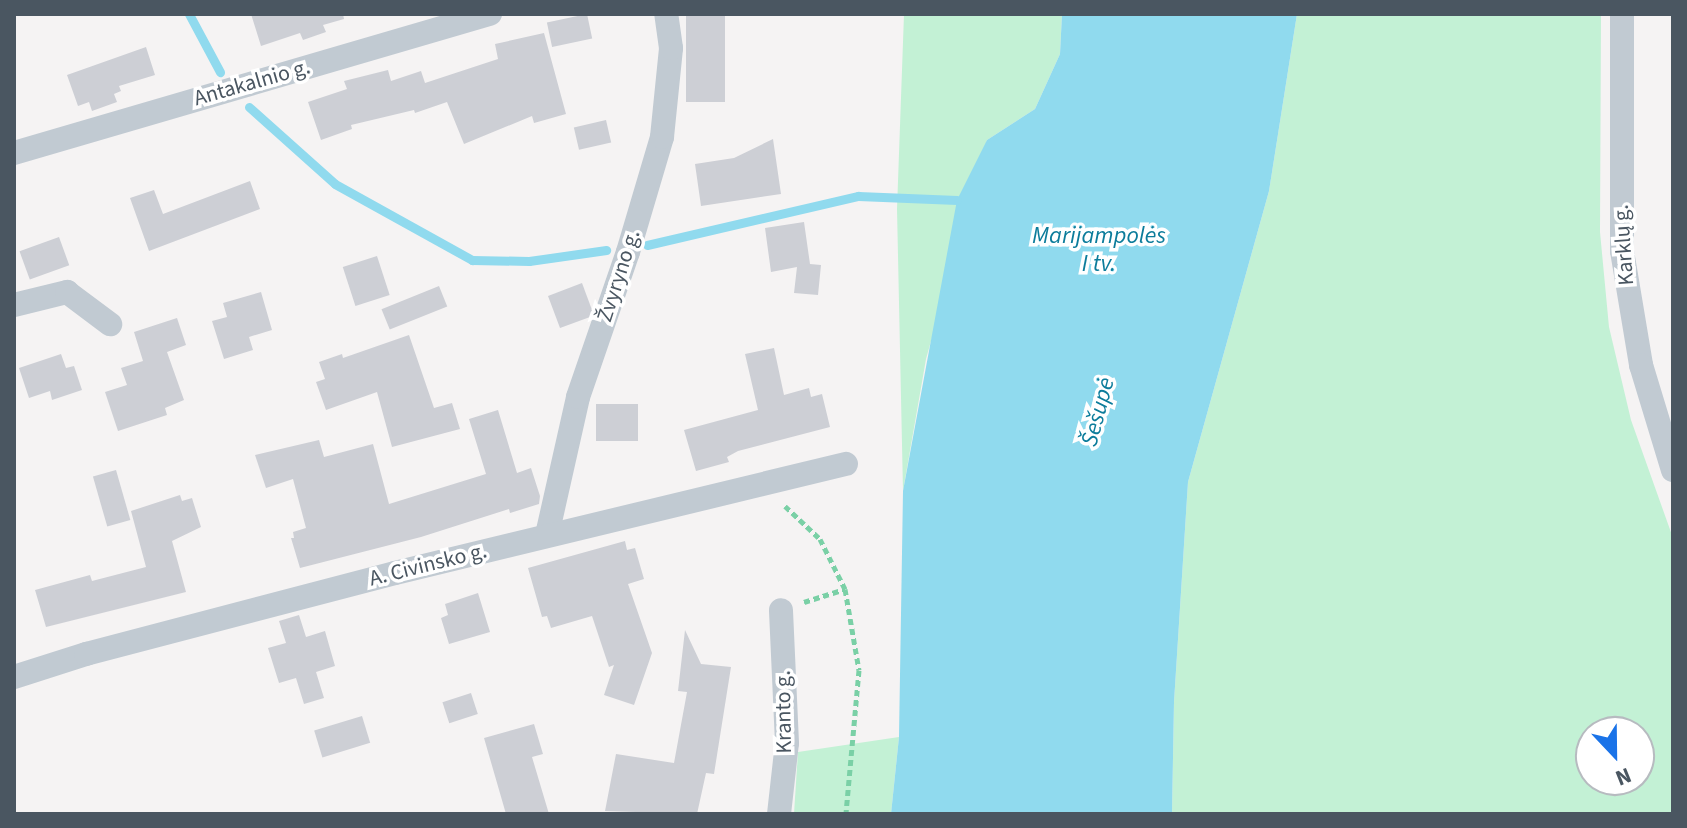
<!DOCTYPE html>
<meta charset="utf-8">
<style>
body{margin:0}
#map{position:relative;width:1687px;height:828px;overflow:hidden;background:#f5f3f3;font-family:"Source Sans 3",sans-serif}
div>[style]{position:absolute}
[style*='--x']{left:calc(var(--x)*1px);top:calc(var(--y)*1px);width:calc(var(--w)*1px);rotate:calc(var(--a)*1deg)}
.green>*{inset:0;background:#c3f1d5}
.water>*{inset:0;background:#90daee}
.stream>*{height:9px;margin:-4.5px;padding:0 4.5px;transform-origin:4.5px;border-radius:4.5px;background:#90daee}
.building>*{inset:0;background:#cdcfd5;transform-origin:0 0}
.path>*{height:5px;margin-top:-2.5px;transform-origin:0;background:repeating-linear-gradient(90deg,#7ad0a6 0 6px,transparent 0 10px)}
.minor>*{height:24px;margin:-12px;padding:0 12px;transform-origin:12px;border-radius:12px;background:#c1cad2}
span{translate:-50% -50%;white-space:nowrap;text-align:center;line-height:1.15;-webkit-text-stroke:7px #fff;paint-order:stroke}
.street-label{font-size:22px;color:#4a5661}
.water-label{font-size:24px;color:#0c7c9b;font-style:italic}
.frame{position:absolute;inset:0;border:16px solid #4a5661;pointer-events:none}
.north{position:absolute;left:1575px;top:716px;width:80px;height:80px;box-sizing:border-box;background:#fff;border:2px solid #b7bbc0;border-radius:50%;rotate:158deg;font-size:22px;font-weight:700;line-height:32px;text-align:center;color:#4a5661}
.north::after{content:'';display:block;margin:auto;width:28px;height:36px;background:#1a73e8;clip-path:polygon(50% 0,100% 100%,50% 72%,0 100%)}
</style>
<div id="map">
<div class="green">
<i style="clip-path:polygon(904px 14px,1062px 14px,1060px 54px,1035px 109px,987px 140px,926px 359px,903px 491px,897px 209px)"></i>
<i style="clip-path:polygon(evenodd,1297px 14px,1601px 14px,1600px 232px,1609px 327px,1631px 420px,1673px 538px,1673px 814px,1172px 814px,1174px 702px,1188px 482px,1269px 191px,1297px 14px,1591px 732px,1639px 732px,1639px 780px,1591px 780px,1591px 732px)"></i>
<i style="clip-path:polygon(899px 737px,891px 814px,794px 814px,798px 752px)"></i>
</div>
<div class="water">
<i style="clip-path:polygon(1062px 14px,1297px 14px,1269px 191px,1188px 482px,1174px 702px,1172px 814px,891px 814px,899px 737px,903px 491px,957px 200px,987px 140px,1035px 109px,1060px 54px)"></i>
</div>
<div class="stream">
<i style="--x:189;--y:14;--w:66;--a:61.9"></i>
<i style="--x:249;--y:107;--w:115;--a:41.8"></i>
<i style="--x:335;--y:184;--w:157;--a:29"></i>
<i style="--x:472;--y:260;--w:57;--a:1"></i>
<i style="--x:529;--y:261;--w:78;--a:-8.1"></i>
<i style="--x:647;--y:245;--w:217;--a:-13.1"></i>
<i style="--x:858;--y:196;--w:99;--a:2.3"></i>
</div>
<div class="building">
<i style="clip-path:polygon(251px 14px,343px 14px,344px 19px,323px 25px,326px 32px,303px 40px,300px 33px,261px 46px)"></i>
<i style="left:587px;top:14px;width:25px;height:41px;rotate:78deg"></i>
<i style="left:686px;top:14px;width:39px;height:88px"></i>
<i style="clip-path:polygon(544px 33px,566px 114px,534px 123px,532px 116px,464px 144px,447px 102px,415px 113px,414px 110px,351px 125px,352px 129px,321px 140px,308px 102px,347px 89px,344px 81px,388px 70px,391px 81px,421px 71px,425px 83px,498px 59px,495px 44px)"></i>
<i style="clip-path:polygon(146px 47px,155px 75px,119px 86px,121px 91px,114px 94px,117px 102px,92px 111px,89px 102px,78px 106px,67px 75px)"></i>
<i style="left:606px;top:120px;width:23px;height:33px;rotate:77deg"></i>
<i style="clip-path:polygon(773px 139px,781px 194px,701px 206px,695px 164px,734px 158px)"></i>
<i style="clip-path:polygon(250px 181px,260px 209px,149px 251px,130px 198px,154px 190px,163px 214px)"></i>
<i style="clip-path:polygon(804px 222px,810px 264px,821px 265px,818px 295px,794px 293px,797px 267px,771px 272px,765px 228px)"></i>
<i style="left:59px;top:237px;width:30px;height:42px;rotate:70deg"></i>
<i style="left:377px;top:256px;width:41px;height:36px;rotate:72deg"></i>
<i style="clip-path:polygon(582px 283px,592px 310px,590px 317px,560px 328px,548px 296px)"></i>
<i style="left:439px;top:286px;width:22px;height:62px;rotate:68deg"></i>
<i style="clip-path:polygon(261px 292px,272px 330px,249px 337px,253px 350px,224px 359px,212px 321px,227px 317px,223px 303px)"></i>
<i style="clip-path:polygon(177px 318px,186px 345px,167px 352px,184px 400px,165px 408px,167px 415px,118px 431px,105px 392px,127px 385px,121px 368px,143px 361px,134px 332px)"></i>
<i style="clip-path:polygon(409px 335px,434px 408px,452px 403px,460px 429px,392px 447px,377px 392px,326px 410px,316px 382px,325px 379px,319px 362px,342px 354px,343px 358px)"></i>
<i style="clip-path:polygon(774px 348px,784px 395px,809px 388px,811px 397px,822px 394px,830px 427px,738px 451px,727px 457px,729px 462px,696px 471px,684px 430px,758px 410px,745px 354px)"></i>
<i style="clip-path:polygon(61px 354px,66px 368px,74px 366px,82px 390px,52px 400px,50px 391px,29px 398px,19px 368px)"></i>
<i style="left:596px;top:404px;width:42px;height:37px"></i>
<i style="clip-path:polygon(498px 410px,517px 473px,531px 468px,540px 496px,539px 504px,510px 513px,509px 509px,421px 537px,300px 568px,291px 538px,294px 538px,293px 532px,306px 528px,293px 479px,266px 488px,255px 455px,319px 440px,324px 457px,373px 444px,389px 504px,486px 474px,469px 419px)"></i>
<i style="left:116px;top:470px;width:52px;height:24px;rotate:74deg"></i>
<i style="clip-path:polygon(180px 495px,182px 501px,192px 498px,201px 527px,172px 541px,186px 592px,46px 627px,35px 590px,90px 575px,92px 581px,146px 567px,131px 511px)"></i>
<i style="clip-path:polygon(625px 541px,627px 550px,635px 548px,644px 579px,628px 584px,652px 653px,634px 705px,604px 695px,614px 665px,609px 667px,592px 616px,551px 628px,547px 616px,542px 617px,528px 568px)"></i>
<i style="clip-path:polygon(478px 593px,490px 632px,449px 644px,441px 618px,448px 615px,445px 604px)"></i>
<i style="clip-path:polygon(299px 615px,306px 637px,325px 631px,335px 666px,316px 672px,324px 698px,304px 704px,296px 678px,279px 683px,268px 648px,286px 643px,279px 621px)"></i>
<i style="clip-path:polygon(685px 630px,701px 664px,731px 667px,714px 774px,706px 773px,697px 814px,605px 811px,616px 754px,674px 763px,687px 692px,678px 691px)"></i>
<i style="left:471px;top:693px;width:22px;height:30px;rotate:72deg"></i>
<i style="left:362px;top:716px;width:28px;height:50px;rotate:73deg"></i>
<i style="clip-path:polygon(534px 724px,543px 754px,532px 757px,549px 814px,506px 814px,484px 738px)"></i>
</div>
<div class="path">
<i style="--x:785;--y:506;--w:48;--a:43.3"></i>
<i style="--x:820;--y:539;--w:56;--a:63.4"></i>
<i style="--x:845;--y:589;--w:82;--a:80.2"></i>
<i style="--x:859;--y:670;--w:145;--a:95.2"></i>
<i style="--x:804;--y:602;--w:43;--a:-17.6"></i>
</div>
<div class="minor">
<i style="--x:1622;--y:14;--w:237;--a:90"></i>
<i style="--x:1622;--y:251;--w:116;--a:80.5"></i>
<i style="--x:1641;--y:365;--w:110;--a:73.1"></i>
<i style="--x:14;--y:153;--w:496;--a:-16.3"></i>
<i style="--x:14;--y:305;--w:55;--a:-13.8"></i>
<i style="--x:67;--y:292;--w:54;--a:36.7"></i>
<i style="--x:547;--y:535;--w:141;--a:-77.3"></i>
<i style="--x:578;--y:397;--w:153;--a:-71"></i>
<i style="--x:628;--y:252;--w:120;--a:-73.5"></i>
<i style="--x:662;--y:137;--w:89;--a:-84.2"></i>
<i style="--x:671;--y:48;--w:34;--a:-98"></i>
<i style="--x:14;--y:677;--w:76;--a:-17.7"></i>
<i style="--x:86;--y:654;--w:319;--a:-14.7"></i>
<i style="--x:395;--y:573;--w:464;--a:-13.6"></i>
<i style="--x:779;--y:814;--w:71;--a:-83.6"></i>
<i style="--x:787;--y:743;--w:133;--a:-92.6"></i>
</div>
<div class="street-label">
<span style="left:252px;top:83px;rotate:-16deg">Antakalnio g.</span>
<span style="left:1624px;top:245px;rotate:-94deg">Karklų g.</span>
<span style="left:619px;top:276px;rotate:-72deg">Žvyryno g.</span>
<span style="left:428px;top:565px;rotate:-14deg">A. Civinsko g.</span>
<span style="left:784px;top:712px;rotate:-91deg">Kranto g.</span>
</div>
<div class="water-label">
<span style="left:1099px;top:250px">Marijampolės<br>I tv.</span>
<span style="left:1098px;top:412px;rotate:-75deg">Šešupė</span>
</div>
<div class="frame"></div>
<div class="north">N</div>
</div>
